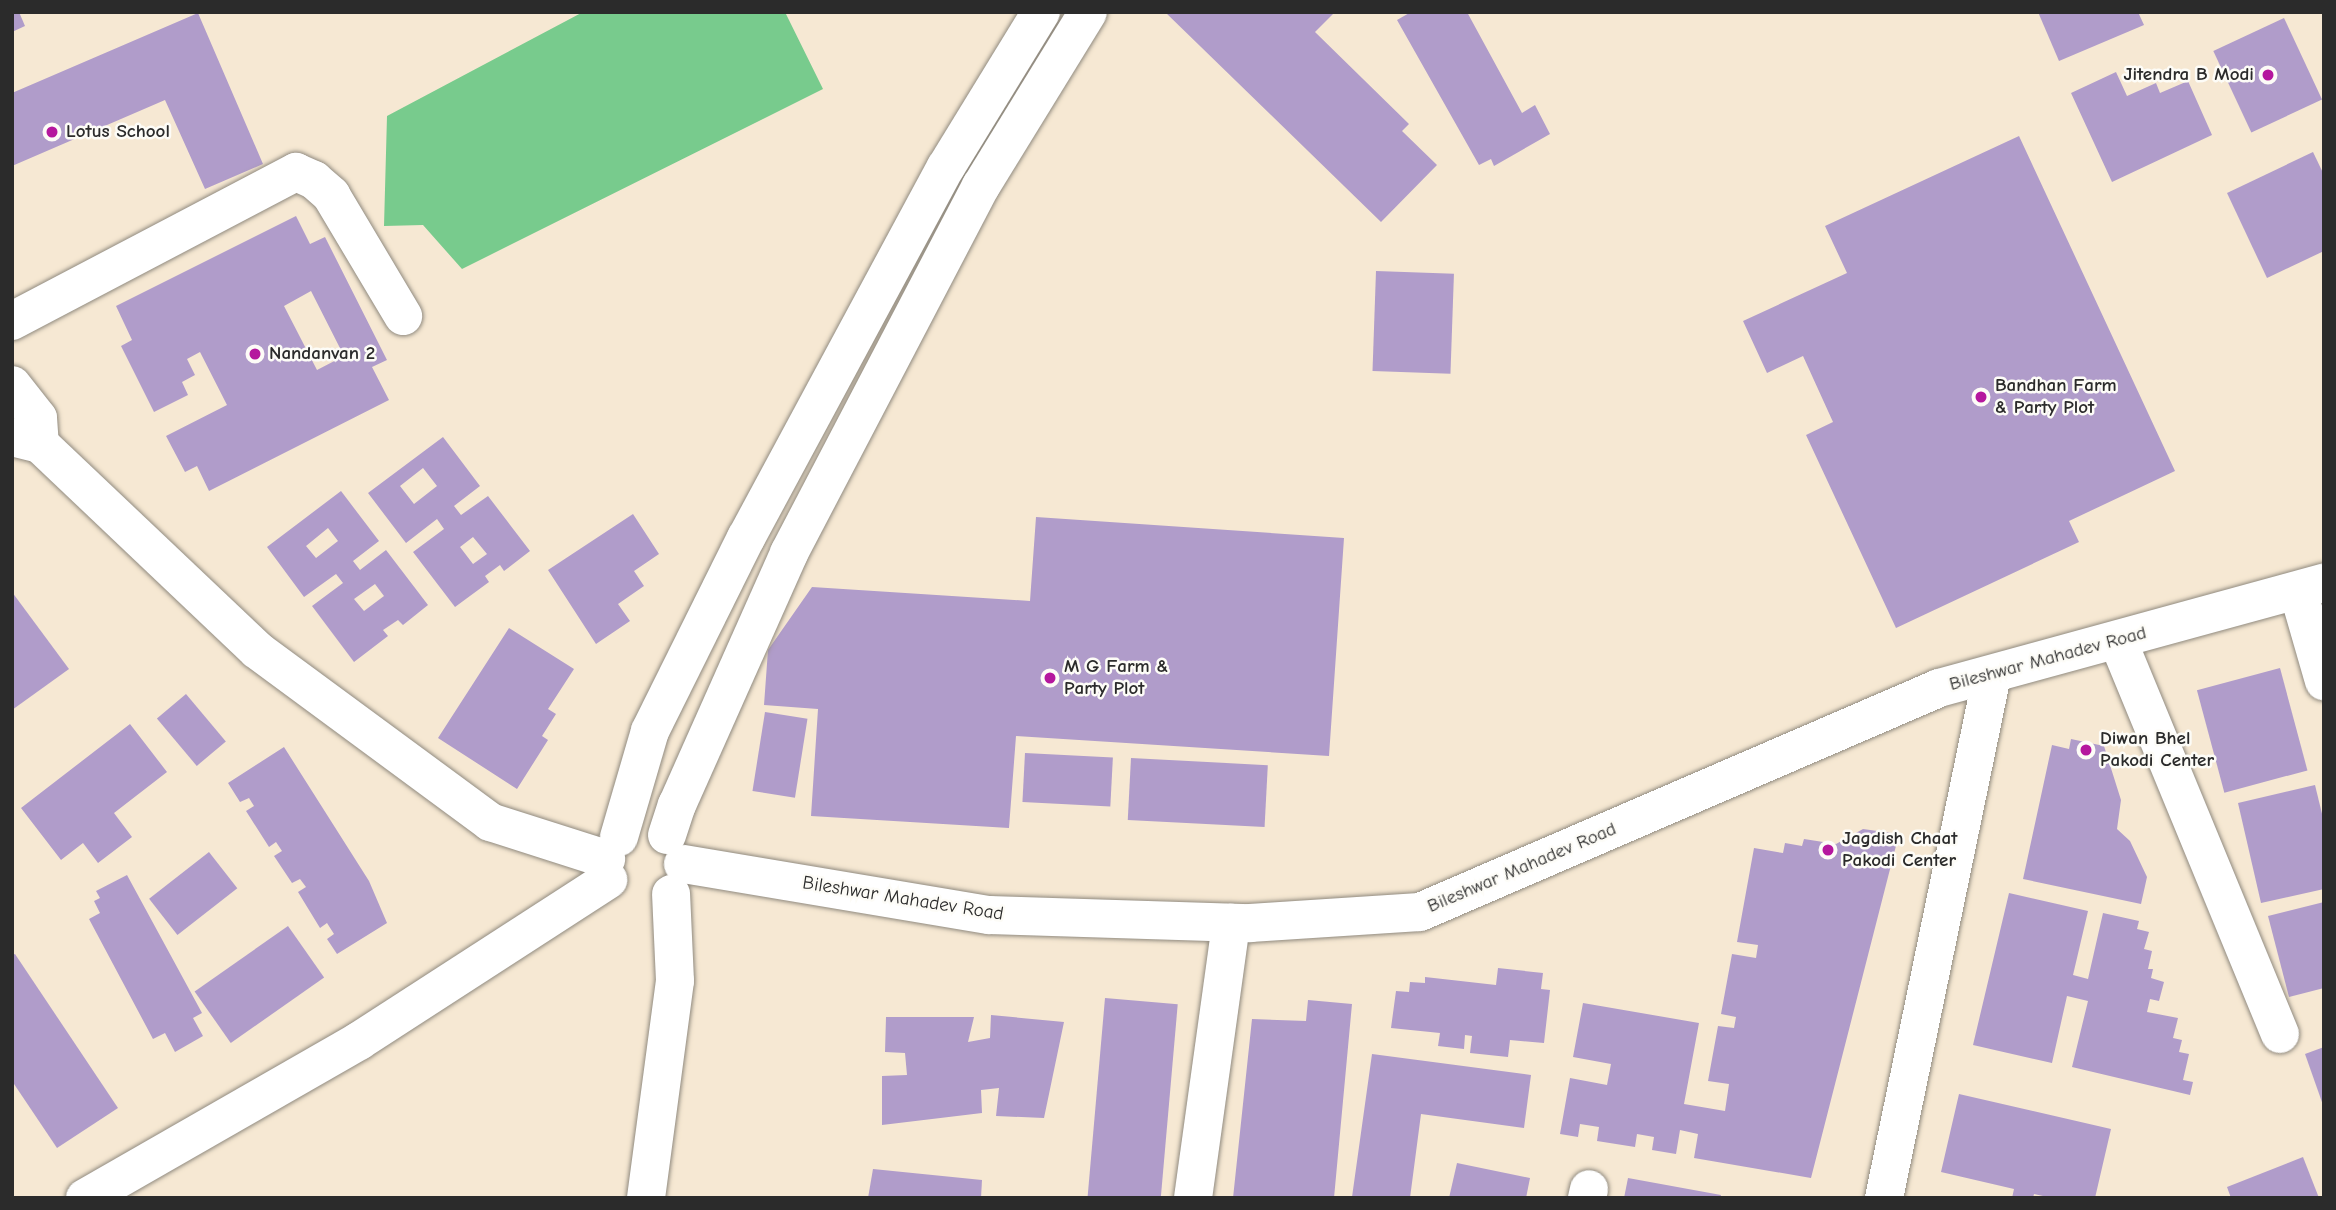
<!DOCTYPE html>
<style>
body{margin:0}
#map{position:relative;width:2336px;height:1210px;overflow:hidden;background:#f6e8d3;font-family:"Comic Neue",sans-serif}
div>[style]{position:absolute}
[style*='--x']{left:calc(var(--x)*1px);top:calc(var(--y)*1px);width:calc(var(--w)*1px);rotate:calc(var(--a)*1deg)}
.green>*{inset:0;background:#78cb8d}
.building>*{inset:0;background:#b09cca;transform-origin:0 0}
.roads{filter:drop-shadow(0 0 2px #908a7f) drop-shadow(0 0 2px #908a7f)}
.minor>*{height:38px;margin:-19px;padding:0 19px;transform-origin:19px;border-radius:19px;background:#fff}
.dots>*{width:19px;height:19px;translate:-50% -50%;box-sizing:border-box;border:4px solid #fdfcf7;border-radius:50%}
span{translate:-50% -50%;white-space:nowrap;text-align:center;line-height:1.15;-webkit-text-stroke:5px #fdfcf7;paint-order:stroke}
.poi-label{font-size:19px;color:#2b2b2b;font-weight:700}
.right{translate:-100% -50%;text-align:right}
.left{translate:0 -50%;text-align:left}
.street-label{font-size:19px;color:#2b2b2b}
.frame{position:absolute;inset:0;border:14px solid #2b2b2b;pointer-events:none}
</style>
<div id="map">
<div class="green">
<i style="clip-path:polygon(583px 12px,785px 12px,823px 89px,462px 269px,423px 225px,384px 226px,387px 116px)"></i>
</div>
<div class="building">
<i style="clip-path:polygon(12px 12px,19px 12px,25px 26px,12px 32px)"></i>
<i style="clip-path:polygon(1165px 12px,1335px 12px,1315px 32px,1409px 124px,1402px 131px,1437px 165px,1381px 222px)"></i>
<i style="clip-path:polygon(1411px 12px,1467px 12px,1522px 113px,1535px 105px,1550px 134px,1494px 166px,1491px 159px,1479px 165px,1397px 20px)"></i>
<i style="clip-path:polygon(2038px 12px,2138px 12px,2144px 25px,2059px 61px)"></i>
<i style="clip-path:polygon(198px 13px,263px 164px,205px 189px,165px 100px,12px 166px,12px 93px)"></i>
<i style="left:2284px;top:18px;width:90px;height:78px;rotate:65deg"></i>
<i style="clip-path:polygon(2116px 72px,2127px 96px,2156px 83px,2160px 93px,2188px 81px,2212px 135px,2112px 182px,2071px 93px)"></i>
<i style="clip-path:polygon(2019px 136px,2175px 471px,2069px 521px,2079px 542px,1896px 628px,1806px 435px,1833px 422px,1803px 356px,1767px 373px,1743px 321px,1847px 273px,1825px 226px)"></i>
<i style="clip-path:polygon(2313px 152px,2324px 175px,2324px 251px,2267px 278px,2227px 193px)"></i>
<i style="clip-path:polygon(evenodd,296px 216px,310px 244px,325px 237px,387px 360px,372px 367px,389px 400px,209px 491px,197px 466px,185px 472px,166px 436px,227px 405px,200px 352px,187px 359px,195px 375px,182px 382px,188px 395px,154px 412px,121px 346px,132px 340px,116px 306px,296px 216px,311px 291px,344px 356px,317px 370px,284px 306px,311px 291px)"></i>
<i style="left:1376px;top:271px;width:78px;height:100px;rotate:2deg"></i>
<i style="clip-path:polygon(evenodd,443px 437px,480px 486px,454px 506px,461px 515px,488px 496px,530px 551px,504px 571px,500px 565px,485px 576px,489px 582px,455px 607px,413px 552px,444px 529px,437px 519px,406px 543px,368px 493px,443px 437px,423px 468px,437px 486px,414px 504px,400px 486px,423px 468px,443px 437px,473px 537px,487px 554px,473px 564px,460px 547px,473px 537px)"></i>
<i style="clip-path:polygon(evenodd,341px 491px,379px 541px,353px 561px,360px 570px,386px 550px,428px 605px,403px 625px,398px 620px,383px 630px,388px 636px,354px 662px,312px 606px,343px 583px,336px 574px,304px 597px,267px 547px,341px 491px,328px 528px,338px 541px,316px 558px,306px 546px,328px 528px,341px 491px,375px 584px,384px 596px,364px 611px,354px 599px,375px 584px)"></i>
<i style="clip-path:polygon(633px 514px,659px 554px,634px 571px,644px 586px,618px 604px,630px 621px,596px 644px,548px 570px)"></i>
<i style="clip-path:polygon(1036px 517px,1344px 538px,1329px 756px,1016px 736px,1009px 828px,811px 816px,818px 709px,764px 705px,768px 650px,812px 587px,1030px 601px)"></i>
<i style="clip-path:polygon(12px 592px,69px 669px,12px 710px)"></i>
<i style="clip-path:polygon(509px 628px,574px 669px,548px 709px,556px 714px,542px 736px,548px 740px,517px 789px,438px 738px)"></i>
<i style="left:2280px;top:668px;width:106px;height:86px;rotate:75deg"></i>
<i style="left:186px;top:694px;width:62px;height:38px;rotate:50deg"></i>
<i style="left:765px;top:712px;width:43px;height:80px;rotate:9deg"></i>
<i style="clip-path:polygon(130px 724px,167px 772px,114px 813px,132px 837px,98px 863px,83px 843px,61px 860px,21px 808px)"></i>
<i style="clip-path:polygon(2071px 739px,2104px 746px,2121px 800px,2117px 829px,2130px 841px,2147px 877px,2141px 904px,2023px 879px,2052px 745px,2069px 749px)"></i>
<i style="clip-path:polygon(284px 747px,369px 881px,387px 923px,337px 954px,327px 939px,334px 934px,327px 923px,320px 928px,298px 892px,306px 887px,300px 879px,292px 883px,274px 856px,282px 851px,276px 842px,269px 847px,246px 811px,254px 806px,249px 798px,240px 802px,228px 783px)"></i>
<i style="left:1025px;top:753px;width:88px;height:49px;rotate:3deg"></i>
<i style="left:1131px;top:758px;width:137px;height:62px;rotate:3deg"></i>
<i style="clip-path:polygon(2315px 785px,2324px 822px,2324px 889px,2261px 903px,2238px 803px)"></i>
<i style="clip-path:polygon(1863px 829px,1899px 834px,1811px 1178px,1694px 1158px,1698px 1134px,1680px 1130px,1676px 1154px,1652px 1150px,1654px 1137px,1637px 1134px,1635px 1147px,1597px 1141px,1599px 1127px,1580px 1124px,1578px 1137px,1560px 1134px,1570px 1078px,1607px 1085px,1611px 1064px,1573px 1057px,1583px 1003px,1699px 1023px,1684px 1104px,1725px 1111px,1729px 1084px,1708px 1081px,1718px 1026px,1734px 1028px,1736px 1017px,1721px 1014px,1732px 954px,1756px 958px,1758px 945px,1737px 942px,1754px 848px,1783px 853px,1785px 843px,1802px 846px,1804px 839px,1836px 844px)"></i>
<i style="left:209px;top:852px;width:46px;height:76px;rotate:52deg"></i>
<i style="clip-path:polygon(127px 875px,202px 1013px,193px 1018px,203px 1036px,175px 1052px,165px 1033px,153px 1039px,89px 919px,100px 913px,94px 901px,100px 898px,96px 891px)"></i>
<i style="clip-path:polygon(2009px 893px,2088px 911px,2073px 975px,2088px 979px,2103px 913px,2139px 921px,2137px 929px,2149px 932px,2144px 949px,2152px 951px,2148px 969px,2153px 969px,2151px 978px,2164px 982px,2159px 1001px,2150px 999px,2147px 1012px,2178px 1018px,2173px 1038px,2182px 1040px,2179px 1052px,2189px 1054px,2183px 1080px,2193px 1082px,2190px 1095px,2072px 1067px,2088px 1001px,2067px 996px,2052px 1063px,1973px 1045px)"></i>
<i style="clip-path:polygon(2324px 902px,2324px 988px,2289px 997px,2268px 916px)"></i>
<i style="left:288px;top:926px;width:63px;height:114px;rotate:55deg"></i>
<i style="clip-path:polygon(15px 954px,118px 1108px,57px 1148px,12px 1081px,12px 955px)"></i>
<i style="clip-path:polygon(1498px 968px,1543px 973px,1541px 989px,1550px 990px,1544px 1043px,1510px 1040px,1508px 1057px,1470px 1053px,1472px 1036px,1465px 1035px,1464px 1049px,1438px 1046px,1440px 1033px,1391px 1028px,1396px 991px,1409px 992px,1410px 982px,1425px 983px,1425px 977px,1496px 985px)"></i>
<i style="left:1105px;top:998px;width:73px;height:203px;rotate:5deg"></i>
<i style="clip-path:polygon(1308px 1000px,1352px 1004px,1334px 1198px,1233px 1198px,1252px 1019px,1306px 1021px)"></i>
<i style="clip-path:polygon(991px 1015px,1064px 1022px,1044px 1118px,996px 1116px,999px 1088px,981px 1090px,982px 1113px,882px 1125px,882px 1076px,907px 1075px,905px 1053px,885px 1052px,886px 1017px,974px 1017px,968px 1042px,990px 1038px)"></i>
<i style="clip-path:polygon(2324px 1047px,2324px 1105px,2323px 1105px,2305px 1054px)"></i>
<i style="clip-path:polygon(1372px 1054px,1531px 1075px,1524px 1128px,1421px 1114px,1410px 1198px,1352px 1197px)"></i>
<i style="clip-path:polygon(1959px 1094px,2111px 1129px,2095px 1198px,2052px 1198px,2034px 1194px,2033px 1198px,2012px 1198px,2014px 1189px,1941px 1172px)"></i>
<i style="clip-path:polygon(2303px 1157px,2319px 1198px,2231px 1198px,2227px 1187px)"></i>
<i style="clip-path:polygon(1457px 1163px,1530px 1178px,1526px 1198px,1449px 1198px)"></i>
<i style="clip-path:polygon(873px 1169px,982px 1180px,981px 1198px,868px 1198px)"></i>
<i style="clip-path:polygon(1628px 1178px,1721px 1195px,1720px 1198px,1624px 1198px)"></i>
</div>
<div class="roads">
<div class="minor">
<i style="--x:12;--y:321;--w:321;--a:-27.7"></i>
<i style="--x:296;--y:172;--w:20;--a:24"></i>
<i style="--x:314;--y:180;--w:23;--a:41"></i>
<i style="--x:331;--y:195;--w:141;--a:59.2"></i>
<i style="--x:12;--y:385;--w:42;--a:51.8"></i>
<i style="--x:38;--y:418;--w:26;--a:86"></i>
<i style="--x:12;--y:437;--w:29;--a:14"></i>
<i style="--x:40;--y:444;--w:299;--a:43.5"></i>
<i style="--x:257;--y:650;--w:290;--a:36.4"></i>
<i style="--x:490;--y:822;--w:122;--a:17.7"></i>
<i style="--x:2298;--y:591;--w:94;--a:73.9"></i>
<i style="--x:2118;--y:641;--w:425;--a:67.6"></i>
<i style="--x:667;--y:835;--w:32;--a:-72"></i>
<i style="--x:677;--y:805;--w:276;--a:-66"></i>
<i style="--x:789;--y:553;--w:414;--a:-62.4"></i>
<i style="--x:981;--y:186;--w:204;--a:-58.4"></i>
<i style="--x:619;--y:837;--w:110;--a:-73.7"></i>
<i style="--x:650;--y:731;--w:216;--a:-63.6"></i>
<i style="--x:746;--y:538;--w:421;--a:-61.7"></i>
<i style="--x:946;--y:167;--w:182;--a:-58.5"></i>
<i style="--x:683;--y:864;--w:310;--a:9.5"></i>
<i style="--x:989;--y:915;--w:261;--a:1.8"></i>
<i style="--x:1250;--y:923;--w:170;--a:-3.7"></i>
<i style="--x:1420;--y:912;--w:565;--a:-23.34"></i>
<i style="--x:1939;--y:688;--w:399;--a:-15.3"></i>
<i style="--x:85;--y:1198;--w:316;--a:-29.8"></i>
<i style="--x:359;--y:1041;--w:297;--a:-32.9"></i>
<i style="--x:646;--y:1198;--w:219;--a:-82.4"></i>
<i style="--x:675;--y:981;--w:87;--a:-92.6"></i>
<i style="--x:1193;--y:1198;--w:278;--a:-82.1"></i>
<i style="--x:1587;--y:1198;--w:9;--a:-77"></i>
<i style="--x:1884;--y:1198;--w:534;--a:-78.33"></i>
</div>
</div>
<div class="dots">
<i style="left:2268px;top:75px;background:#b5179e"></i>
<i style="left:52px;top:132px;background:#b5179e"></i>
<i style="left:255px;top:354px;background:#b5179e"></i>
<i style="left:1981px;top:397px;background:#b5179e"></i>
<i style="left:1050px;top:678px;background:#b5179e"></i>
<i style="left:2086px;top:750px;background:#b5179e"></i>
<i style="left:1828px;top:850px;background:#b5179e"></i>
</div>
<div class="poi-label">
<span class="right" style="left:2254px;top:75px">Jitendra B Modi</span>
<span class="left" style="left:66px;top:132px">Lotus School</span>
<span class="left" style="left:269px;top:354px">Nandanvan 2</span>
<span class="left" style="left:1995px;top:397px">Bandhan Farm<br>&amp; Party Plot</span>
<span class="left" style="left:1064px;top:678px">M G Farm &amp;<br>Party Plot</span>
<span class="left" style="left:2100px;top:750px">Diwan Bhel<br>Pakodi Center</span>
<span class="left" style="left:1842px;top:850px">Jagdish Chaat<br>Pakodi Center</span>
</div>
<div class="street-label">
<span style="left:2048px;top:659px;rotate:-15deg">Bileshwar Mahadev Road</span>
<span style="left:1522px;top:868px;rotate:-23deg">Bileshwar Mahadev Road</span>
<span style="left:903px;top:899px;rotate:9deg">Bileshwar Mahadev Road</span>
</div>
<div class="frame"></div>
</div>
